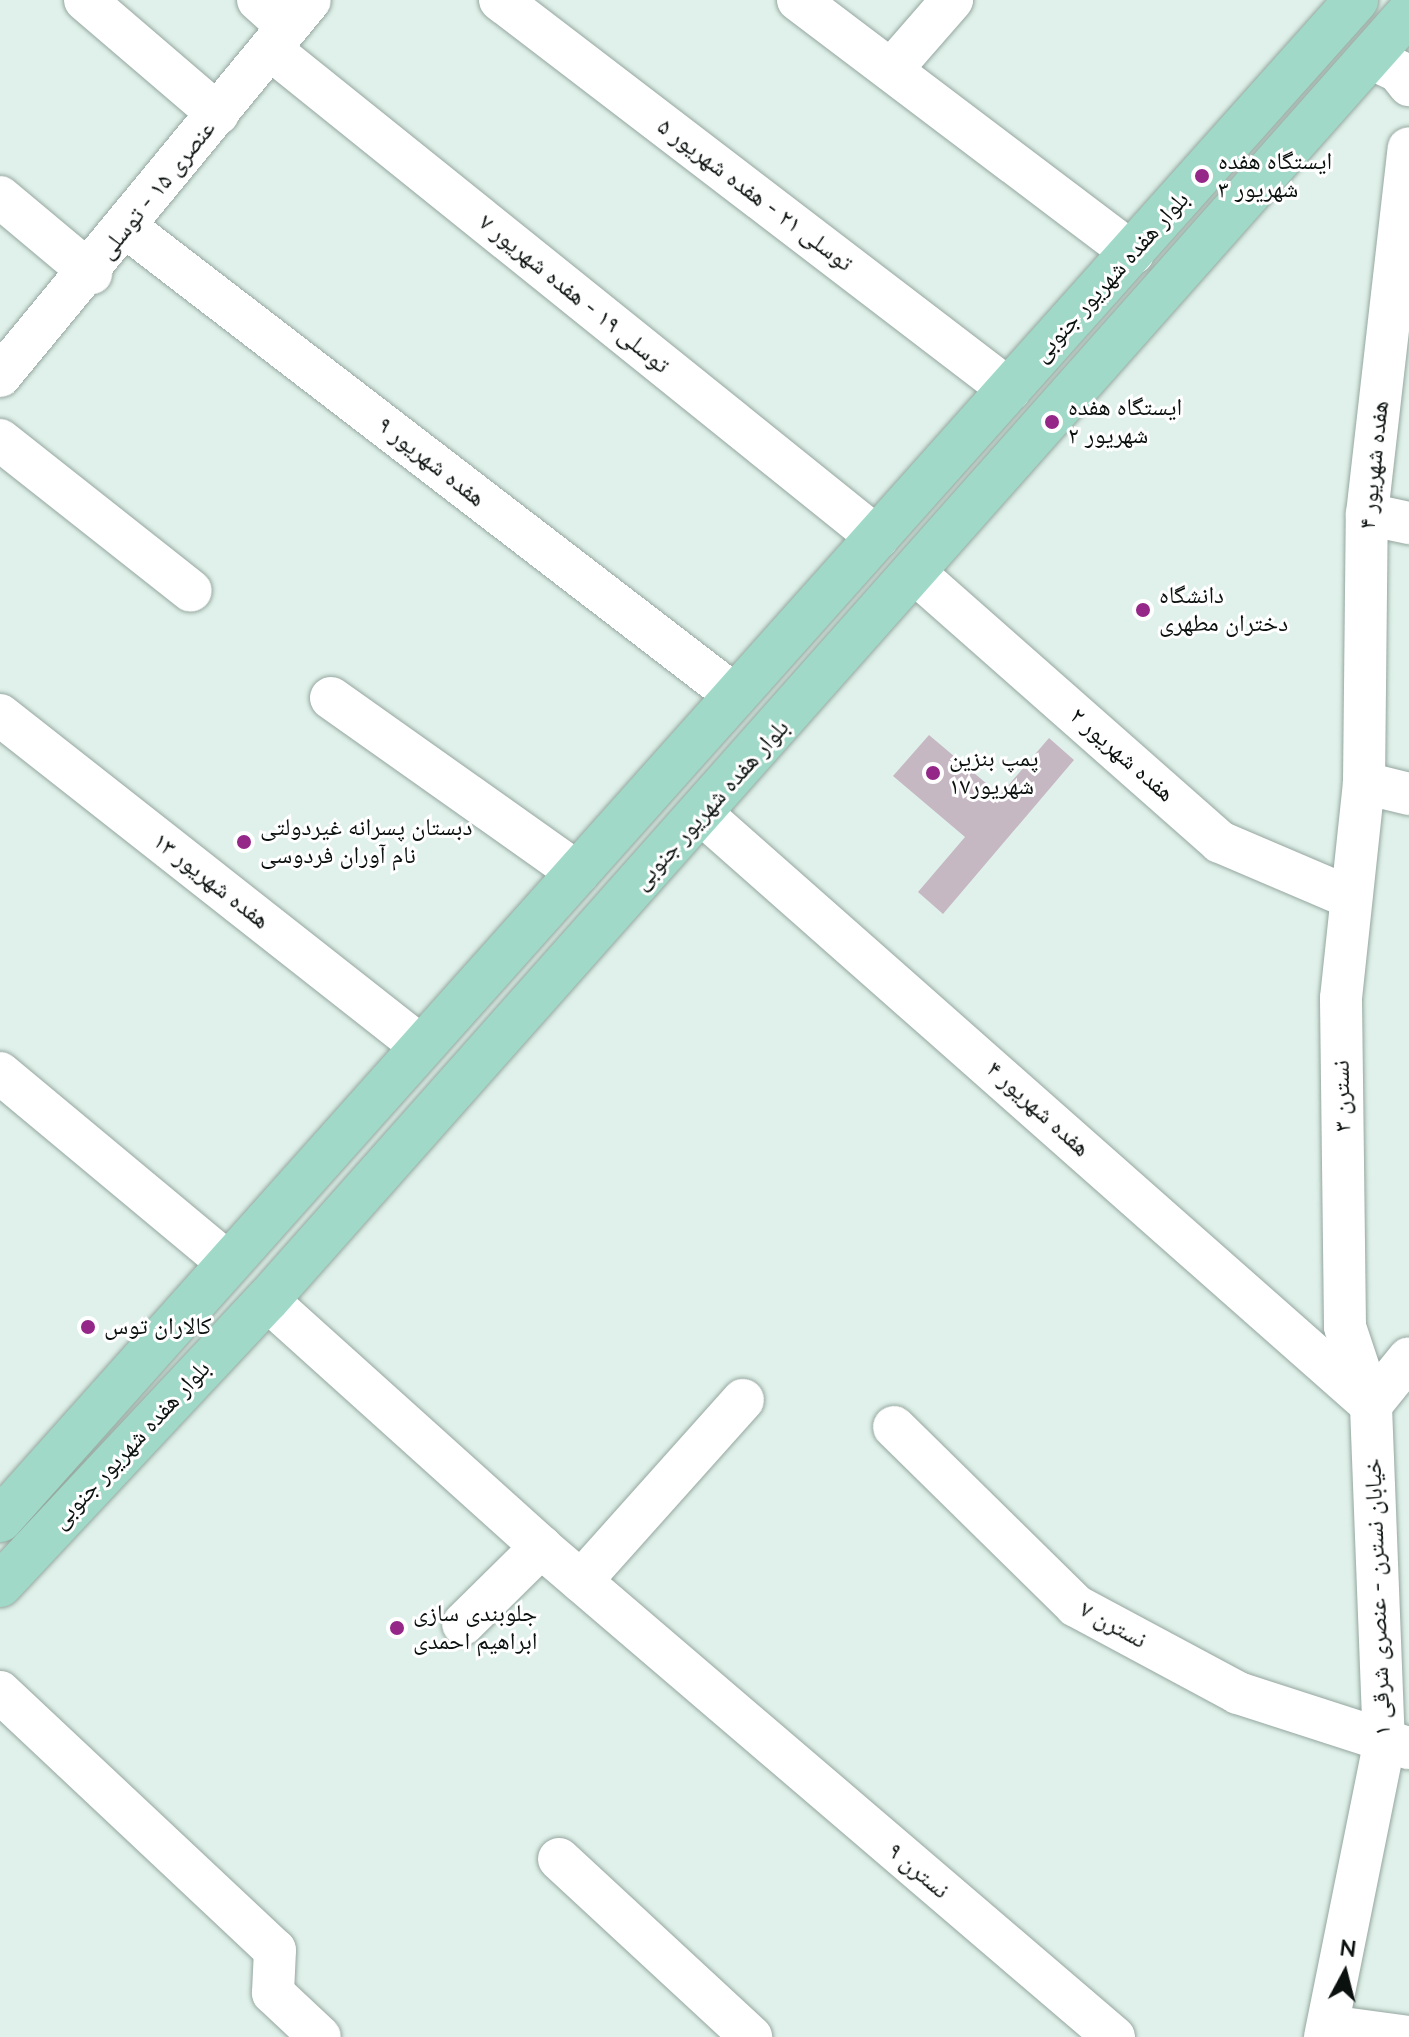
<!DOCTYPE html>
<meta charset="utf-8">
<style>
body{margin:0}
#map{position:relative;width:1409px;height:2037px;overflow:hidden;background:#dff1ea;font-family:"Nunito Sans","Noto Naskh Arabic",sans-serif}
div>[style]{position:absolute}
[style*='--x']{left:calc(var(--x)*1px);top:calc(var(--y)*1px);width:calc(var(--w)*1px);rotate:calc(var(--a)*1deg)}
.building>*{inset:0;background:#c6b8c3}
.roads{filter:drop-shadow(0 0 2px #95a69f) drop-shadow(0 0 2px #95a69f)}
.minor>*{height:42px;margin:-21px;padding:0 21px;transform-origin:21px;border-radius:21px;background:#fff}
.major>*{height:44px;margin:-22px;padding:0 22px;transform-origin:22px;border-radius:22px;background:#a0d9c7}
.dots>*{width:22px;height:22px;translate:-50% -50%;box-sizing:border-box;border:4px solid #fff;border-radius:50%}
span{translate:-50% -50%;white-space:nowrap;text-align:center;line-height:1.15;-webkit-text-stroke:6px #fff;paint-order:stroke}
.poi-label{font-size:24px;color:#0b110f}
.left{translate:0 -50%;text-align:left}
.street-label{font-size:24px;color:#0b110f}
.north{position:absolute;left:1305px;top:1933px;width:80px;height:80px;-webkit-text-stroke:6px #fff;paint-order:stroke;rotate:7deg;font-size:22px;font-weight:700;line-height:32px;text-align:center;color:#0b110f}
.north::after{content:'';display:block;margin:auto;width:28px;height:36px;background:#0b110f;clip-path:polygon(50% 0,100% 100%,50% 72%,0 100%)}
</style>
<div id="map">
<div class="building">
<i style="clip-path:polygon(929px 735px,1000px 795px,1049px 738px,1074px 760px,943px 914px,918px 892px,965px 837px,893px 776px)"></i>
</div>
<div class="roads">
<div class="minor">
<i style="--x:85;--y:0;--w:175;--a:40.6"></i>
<i style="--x:258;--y:0;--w:40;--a:42"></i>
<i style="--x:500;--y:0;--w:642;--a:37.41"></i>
<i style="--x:798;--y:0;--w:420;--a:37.1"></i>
<i style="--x:270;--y:49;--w:780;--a:38.81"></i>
<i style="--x:1370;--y:58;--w:31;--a:25"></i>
<i style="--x:1398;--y:71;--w:18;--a:52"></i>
<i style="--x:891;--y:70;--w:93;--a:-48.9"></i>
<i style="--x:0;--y:197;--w:119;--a:39.9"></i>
<i style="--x:127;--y:228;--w:768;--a:37.54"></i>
<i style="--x:0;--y:376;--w:487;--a:-50.5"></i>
<i style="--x:0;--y:440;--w:243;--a:38.3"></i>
<i style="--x:1367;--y:514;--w:43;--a:12.1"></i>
<i style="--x:916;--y:574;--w:405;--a:41.4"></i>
<i style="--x:1220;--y:842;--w:142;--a:23.1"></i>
<i style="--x:331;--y:698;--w:303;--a:35.3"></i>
<i style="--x:0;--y:715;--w:537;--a:38.19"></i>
<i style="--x:1364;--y:783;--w:46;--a:13.7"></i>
<i style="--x:702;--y:814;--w:891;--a:41.45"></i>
<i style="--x:0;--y:1073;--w:298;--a:39.8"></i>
<i style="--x:267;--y:1300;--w:369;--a:42"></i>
<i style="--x:541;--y:1547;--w:754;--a:40.54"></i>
<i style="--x:1371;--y:1405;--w:82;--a:-108.4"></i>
<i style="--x:1345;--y:1327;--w:329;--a:-90.7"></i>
<i style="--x:1341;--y:998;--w:216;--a:-83.9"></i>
<i style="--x:1364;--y:783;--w:269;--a:-89.4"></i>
<i style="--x:1367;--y:514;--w:368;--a:-83.5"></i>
<i style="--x:894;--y:1427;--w:255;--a:44.5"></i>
<i style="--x:1076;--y:1606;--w:184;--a:28.2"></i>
<i style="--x:1238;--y:1693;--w:179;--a:17.9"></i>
<i style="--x:581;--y:1581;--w:243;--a:-48.2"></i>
<i style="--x:463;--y:1624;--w:110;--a:-44.6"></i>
<i style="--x:0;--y:1692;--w:377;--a:43.2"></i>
<i style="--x:275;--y:1950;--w:43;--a:92.7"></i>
<i style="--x:273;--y:1993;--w:64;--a:43.1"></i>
<i style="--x:559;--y:1859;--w:262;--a:42.8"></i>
<i style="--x:1328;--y:2026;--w:82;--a:7.7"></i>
<i style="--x:1325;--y:2037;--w:298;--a:-78.6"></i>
<i style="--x:1384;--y:1745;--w:340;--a:-92.2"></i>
<i style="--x:1371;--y:1405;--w:60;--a:-51"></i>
</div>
<div class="major">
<i style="--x:0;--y:1520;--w:2037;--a:-48.26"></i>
<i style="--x:0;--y:1585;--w:391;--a:-46.9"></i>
<i style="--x:267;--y:1300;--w:1721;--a:-48.42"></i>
</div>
</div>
<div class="dots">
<i style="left:1202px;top:176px;background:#942788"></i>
<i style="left:1052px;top:422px;background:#942788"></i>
<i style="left:1143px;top:610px;background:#942788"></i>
<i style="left:933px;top:773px;background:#942788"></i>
<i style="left:244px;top:842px;background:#942788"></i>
<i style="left:88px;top:1327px;background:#942788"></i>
<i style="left:397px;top:1628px;background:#942788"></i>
</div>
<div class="poi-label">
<span class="left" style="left:1218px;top:176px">ایستگاه هفده<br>شهریور ۳</span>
<span class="left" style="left:1068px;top:422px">ایستگاه هفده<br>شهریور ۲</span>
<span class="left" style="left:1159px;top:610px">دانشگاه<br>دختران مطهری</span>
<span class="left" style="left:949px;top:773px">پمپ بنزین<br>۱۷شهریور</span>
<span class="left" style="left:260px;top:842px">دبستان پسرانه غیردولتی<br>نام آوران فردوسی</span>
<span class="left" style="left:104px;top:1327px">كالاران توس</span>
<span class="left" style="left:413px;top:1628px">جلوبندی سازی<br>ابراهیم احمدی</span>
</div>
<div class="street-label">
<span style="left:157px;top:190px;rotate:-51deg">عنصری ۱۵ - توسلی</span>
<span style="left:755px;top:195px;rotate:37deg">توسلی ۲۱ - هفده شهریور ۵</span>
<span style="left:1111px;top:277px;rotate:-48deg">بلوار هفده شهریور جنوبی</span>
<span style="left:574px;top:294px;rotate:39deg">توسلی ۱۹ - هفده شهریور ۷</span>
<span style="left:431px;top:462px;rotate:38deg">هفده شهریور ۹</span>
<span style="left:1374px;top:465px;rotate:-84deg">هفده شهریور ۴</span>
<span style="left:1122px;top:755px;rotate:41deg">هفده شهریور ۲</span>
<span style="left:711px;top:805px;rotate:-48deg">بلوار هفده شهریور جنوبی</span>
<span style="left:211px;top:881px;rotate:38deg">هفده شهریور ۱۳</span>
<span style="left:1342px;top:1096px;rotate:-91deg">نسترن ۳</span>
<span style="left:1038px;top:1109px;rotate:42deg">هفده شهریور ۴</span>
<span style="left:131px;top:1445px;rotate:-47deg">بلوار هفده شهریور جنوبی</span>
<span style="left:1378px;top:1597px;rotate:-92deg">خیابان نسترن - عنصری شرقی ۱</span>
<span style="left:1113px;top:1625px;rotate:29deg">نسترن ۷</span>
<span style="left:918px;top:1871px;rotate:40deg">نسترن ۹</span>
</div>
<div class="north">N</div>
</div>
